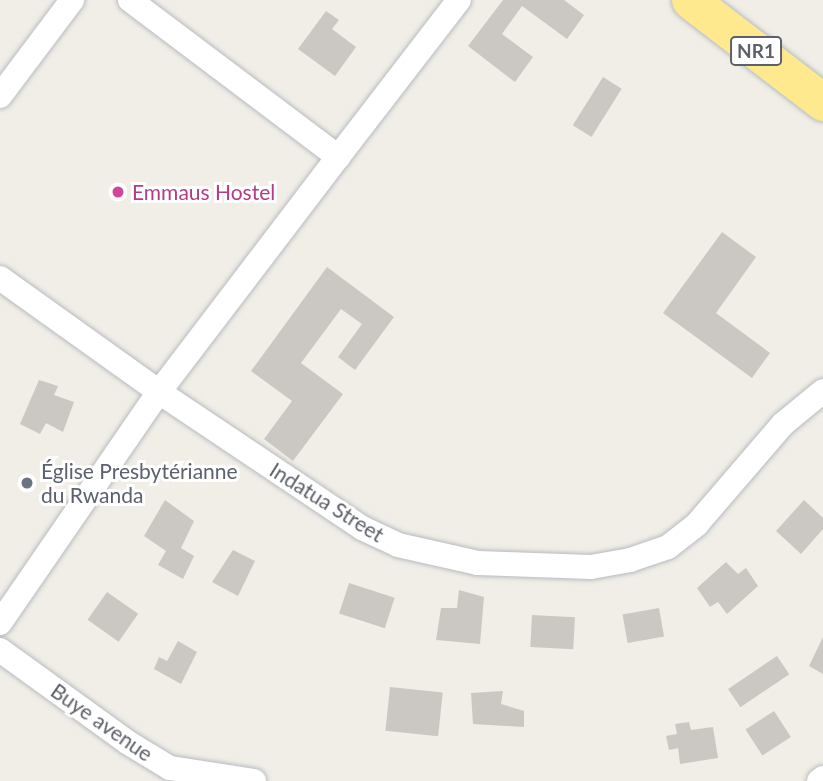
<!DOCTYPE html>
<meta charset="utf-8">
<style>
body{margin:0}
#map{position:relative;width:823px;height:781px;overflow:hidden;background:#f0eee6;font-family:Lato,sans-serif}
div>[style]{position:absolute}
[style*='--x']{left:calc(var(--x)*1px);top:calc(var(--y)*1px);width:calc(var(--w)*1px);rotate:calc(var(--a)*1deg)}
.building>*{inset:0;background:#cbc8c3;transform-origin:0 0}
.roads{filter:drop-shadow(0 0 2px #b8bbc0) drop-shadow(0 0 2px #b8bbc0)}
.minor>*{height:24px;margin:-12px;padding:0 12px;transform-origin:12px;border-radius:12px;background:#fff}
.highway>*{height:37px;margin:-18.5px;padding:0 18.5px;transform-origin:18.5px;border-radius:18.5px;background:#ffe98e}
.dots>*{width:19px;height:19px;translate:-50% -50%;box-sizing:border-box;border:4px solid #fff;border-radius:50%}
span{translate:-50% -50%;white-space:nowrap;text-align:center;line-height:1.15;-webkit-text-stroke:6px #fff;paint-order:stroke}
.shield-label span{padding:2px 5px;background:#fff;border:2px solid;border-radius:5px;-webkit-text-stroke-width:0}
.shield-label{font-size:19px;color:#5d6167;font-weight:700}
.hotel-label{font-size:21px;color:#b23c85}
.left{translate:0 -50%;text-align:left}
.worship-label{font-size:21px;color:#5b616d}
.street-label{font-size:21px;color:#5d6167}
</style>
<div id="map">
<div class="building">
<i style="clip-path:polygon(503px 0,564px 0,584px 15px,567px 39px,522px 6px,502px 34px,533px 57px,515px 82px,468px 46px)"></i>
<i style="clip-path:polygon(326px 11px,339px 20px,332px 29px,356px 47px,335px 76px,298px 49px)"></i>
<i style="left:603px;top:77px;width:22px;height:57px;rotate:32deg"></i>
<i style="clip-path:polygon(722px 232px,756px 257px,716px 313px,770px 353px,752px 378px,663px 313px)"></i>
<i style="clip-path:polygon(327px 267px,394px 317px,355px 370px,338px 357px,362px 324px,341px 309px,301px 363px,343px 394px,293px 461px,264px 439px,292px 401px,251px 371px)"></i>
<i style="clip-path:polygon(39px 380px,58px 386px,54px 395px,74px 402px,63px 432px,46px 423px,40px 434px,20px 424px)"></i>
<i style="clip-path:polygon(165px 500px,194px 521px,181px 548px,194px 556px,183px 579px,158px 565px,166px 551px,144px 536px)"></i>
<i style="clip-path:polygon(804px 500px,823px 518px,823px 529px,801px 554px,776px 531px)"></i>
<i style="clip-path:polygon(233px 550px,255px 561px,238px 596px,212px 582px)"></i>
<i style="clip-path:polygon(726px 562px,738px 574px,746px 568px,758px 586px,727px 614px,718px 602px,710px 607px,697px 588px)"></i>
<i style="left:349px;top:583px;width:48px;height:32px;rotate:18deg"></i>
<i style="clip-path:polygon(459px 590px,484px 597px,480px 644px,436px 640px,441px 608px,457px 608px)"></i>
<i style="left:107px;top:592px;width:38px;height:34px;rotate:35deg"></i>
<i style="left:659px;top:608px;width:29px;height:37px;rotate:80deg"></i>
<i style="left:532px;top:615px;width:43px;height:32px;rotate:3deg"></i>
<i style="clip-path:polygon(823px 637px,823px 674px,809px 666px)"></i>
<i style="clip-path:polygon(178px 641px,197px 652px,181px 684px,154px 669px,159px 657px,167px 661px)"></i>
<i style="left:777px;top:656px;width:22px;height:59px;rotate:56deg"></i>
<i style="left:390px;top:687px;width:53px;height:44px;rotate:6deg"></i>
<i style="clip-path:polygon(503px 691px,501px 704px,524px 711px,524px 727px,473px 724px,471px 693px)"></i>
<i style="left:774px;top:711px;width:31px;height:34px;rotate:57deg"></i>
<i style="clip-path:polygon(689px 722px,691px 730px,713px 727px,718px 758px,680px 764px,678px 748px,669px 750px,666px 736px,677px 734px,675px 724px)"></i>
</div>
<div class="roads">
<div class="minor">
<i style="--x:130;--y:0;--w:261;--a:37"></i>
<i style="--x:338;--y:157;--w:198;--a:-52.4"></i>
<i style="--x:0;--y:96;--w:120;--a:-53.1"></i>
<i style="--x:0;--y:278;--w:196;--a:35.6"></i>
<i style="--x:159;--y:392;--w:244;--a:33.8"></i>
<i style="--x:362;--y:528;--w:40;--a:25"></i>
<i style="--x:398;--y:545;--w:82;--a:12.7"></i>
<i style="--x:478;--y:563;--w:113;--a:2"></i>
<i style="--x:591;--y:567;--w:40;--a:-10"></i>
<i style="--x:630;--y:560;--w:40;--a:-18.9"></i>
<i style="--x:668;--y:547;--w:37;--a:-38"></i>
<i style="--x:697;--y:524;--w:132;--a:-49.3"></i>
<i style="--x:783;--y:424;--w:52;--a:-39.5"></i>
<i style="--x:0;--y:623;--w:280;--a:-55.5"></i>
<i style="--x:159;--y:392;--w:295;--a:-52.7"></i>
<i style="--x:0;--y:650;--w:157;--a:35.9"></i>
<i style="--x:127;--y:742;--w:50;--a:31.2"></i>
<i style="--x:170;--y:768;--w:85;--a:8.8"></i>
<i style="--x:819;--y:781;--w:5;--a:-37"></i>
</div>
<div class="highway">
<i style="--x:690;--y:0;--w:168;--a:37.5"></i>
</div>
</div>
<div class="dots">
<i style="left:118px;top:192px;background:#d1479c"></i>
<i style="left:27px;top:483px;background:#6b7280"></i>
</div>
<div class="shield-label">
<span style="left:756px;top:51px">NR1</span>
</div>
<div class="hotel-label">
<span class="left" style="left:132px;top:192px">Emmaus Hostel</span>
</div>
<div class="worship-label">
<span class="left" style="left:41px;top:483px">Église Presbytérianne<br>du Rwanda</span>
</div>
<div class="street-label">
<span style="left:327px;top:502px;rotate:32deg">Indatua Street</span>
<span style="left:102px;top:722px;rotate:35deg">Buye avenue</span>
</div>
</div>
